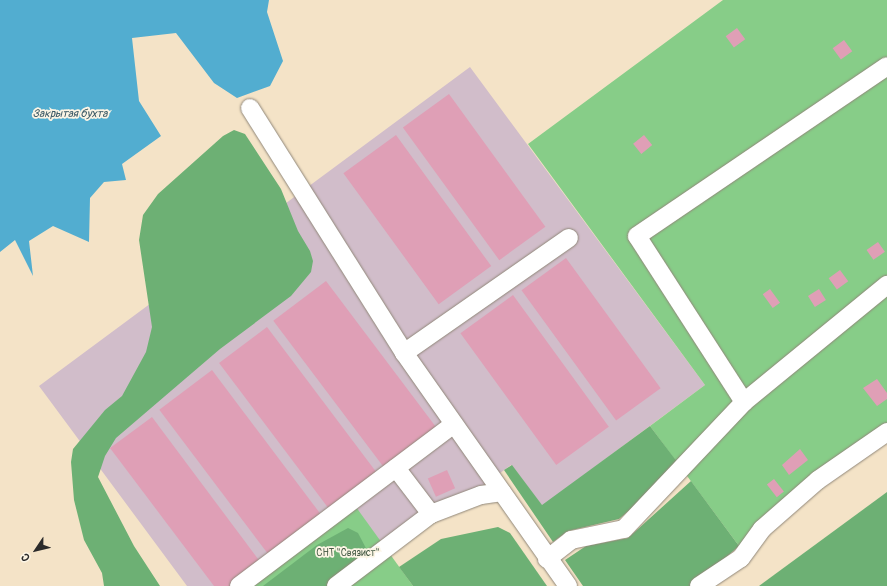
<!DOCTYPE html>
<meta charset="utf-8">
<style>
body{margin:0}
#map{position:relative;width:887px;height:586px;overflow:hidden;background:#f4e3c7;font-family:Pangolin,sans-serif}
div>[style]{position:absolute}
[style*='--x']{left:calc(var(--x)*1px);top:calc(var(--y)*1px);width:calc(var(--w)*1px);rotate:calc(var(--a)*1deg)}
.industrial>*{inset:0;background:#d1bdca}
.green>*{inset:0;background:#87cd88}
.forest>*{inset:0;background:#6db074}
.water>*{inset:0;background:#52add0}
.building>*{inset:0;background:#df9fb6;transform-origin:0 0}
.roads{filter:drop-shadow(0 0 1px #908779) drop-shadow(0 0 1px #908779)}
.minor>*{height:18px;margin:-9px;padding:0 9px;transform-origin:9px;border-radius:9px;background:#fff}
span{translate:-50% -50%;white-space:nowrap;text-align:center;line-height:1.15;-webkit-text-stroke:3.5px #fcf5e5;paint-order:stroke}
.park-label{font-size:10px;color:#475c47}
.water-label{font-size:11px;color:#395865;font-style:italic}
.north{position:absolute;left:16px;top:530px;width:40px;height:40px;-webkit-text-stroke:3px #fcf5e5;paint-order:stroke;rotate:235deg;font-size:11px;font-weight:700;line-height:16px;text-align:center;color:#2b2b2b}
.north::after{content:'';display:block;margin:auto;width:14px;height:18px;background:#2b2b2b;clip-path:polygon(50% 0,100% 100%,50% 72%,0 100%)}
</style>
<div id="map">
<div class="industrial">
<i style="clip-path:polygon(470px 67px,705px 385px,542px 506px,511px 465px,390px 554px,249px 586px,187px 586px,39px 386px)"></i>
</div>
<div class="green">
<i style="clip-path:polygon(723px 0,887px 0,887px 436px,739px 546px,650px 426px,705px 385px,528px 144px)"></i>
<i style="clip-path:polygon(356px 507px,413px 586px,249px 586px)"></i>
</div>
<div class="forest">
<i style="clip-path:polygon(234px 130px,245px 134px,281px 189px,298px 231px,310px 251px,313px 261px,311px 272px,291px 296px,220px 349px,116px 438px,105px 456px,98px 477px,134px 546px,160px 586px,104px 586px,102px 573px,84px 540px,74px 500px,71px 462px,73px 449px,105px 410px,122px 396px,146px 352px,152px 327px,139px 240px,143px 215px,158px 194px,223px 136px)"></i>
<i style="clip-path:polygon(650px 426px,681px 467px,619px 519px,568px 531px,553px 542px,504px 470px,512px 465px,542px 505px)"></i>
<i style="clip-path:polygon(691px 481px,739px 546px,693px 586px,583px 586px,565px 560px,586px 546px,628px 538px)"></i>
<i style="clip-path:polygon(887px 492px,887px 586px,759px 586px)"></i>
<i style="clip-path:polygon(498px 527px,510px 533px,547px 586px,413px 586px,399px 567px,441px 539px)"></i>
<i style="clip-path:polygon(348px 528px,358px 533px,368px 552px,347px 586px,263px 586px,317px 545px)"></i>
</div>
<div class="water">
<i style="clip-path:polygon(0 0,269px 0,267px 12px,283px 61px,270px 86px,237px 98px,214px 83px,176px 33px,132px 38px,139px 101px,161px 136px,122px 164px,126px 180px,104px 182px,90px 198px,89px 242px,53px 226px,29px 241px,33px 276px,15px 240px,0 252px)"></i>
</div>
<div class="building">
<i style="left:737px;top:28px;width:14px;height:14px;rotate:54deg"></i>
<i style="left:844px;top:40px;width:14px;height:14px;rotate:54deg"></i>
<i style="left:449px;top:94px;width:164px;height:57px;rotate:54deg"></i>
<i style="left:396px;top:135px;width:162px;height:65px;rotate:54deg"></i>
<i style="left:644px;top:135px;width:13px;height:14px;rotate:51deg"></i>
<i style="left:878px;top:242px;width:12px;height:14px;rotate:55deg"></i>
<i style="left:566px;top:258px;width:161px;height:55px;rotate:54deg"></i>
<i style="left:840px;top:270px;width:14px;height:14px;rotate:54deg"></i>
<i style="left:326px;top:281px;width:183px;height:66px;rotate:53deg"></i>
<i style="left:770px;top:289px;width:17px;height:9px;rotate:54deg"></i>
<i style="left:819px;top:289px;width:13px;height:13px;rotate:58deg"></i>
<i style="left:513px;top:295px;width:163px;height:65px;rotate:54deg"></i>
<i style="left:267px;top:327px;width:183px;height:60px;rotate:53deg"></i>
<i style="left:212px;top:370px;width:183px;height:66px;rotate:53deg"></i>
<i style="clip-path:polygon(877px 379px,887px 393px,887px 399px,877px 406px,863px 388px)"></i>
<i style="clip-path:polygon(152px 417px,261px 563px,230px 586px,214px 586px,110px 448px)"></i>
<i style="clip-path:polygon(800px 449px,808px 460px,789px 475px,782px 465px)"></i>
<i style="left:447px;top:470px;width:20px;height:21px;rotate:66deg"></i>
<i style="left:774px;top:479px;width:16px;height:9px;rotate:52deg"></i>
</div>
<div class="roads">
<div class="minor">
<i style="--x:250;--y:108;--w:289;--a:57.8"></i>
<i style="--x:744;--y:402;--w:197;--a:-122.8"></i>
<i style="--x:637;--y:236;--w:302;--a:-34.2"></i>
<i style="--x:396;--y:468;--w:58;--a:52.7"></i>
<i style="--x:547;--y:559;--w:31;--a:-38"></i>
<i style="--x:571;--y:540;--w:54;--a:-11.7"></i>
<i style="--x:624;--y:529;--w:175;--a:-46.6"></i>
<i style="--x:744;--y:402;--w:185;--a:-39.3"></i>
<i style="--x:239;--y:586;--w:269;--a:-37"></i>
<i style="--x:336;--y:586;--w:119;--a:-37.2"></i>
<i style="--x:431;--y:514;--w:53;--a:-20.8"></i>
<i style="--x:481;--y:495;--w:21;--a:-8"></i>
<i style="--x:568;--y:586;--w:285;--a:-125.1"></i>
<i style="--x:404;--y:353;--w:201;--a:-34.9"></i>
<i style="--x:699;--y:586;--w:50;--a:-33.7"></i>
<i style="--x:741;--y:558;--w:36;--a:-54"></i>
<i style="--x:762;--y:529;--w:74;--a:-41.2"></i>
<i style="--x:818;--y:480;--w:84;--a:-34.8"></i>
</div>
</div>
<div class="park-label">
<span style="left:348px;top:554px">СНТ "Связист"</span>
</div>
<div class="water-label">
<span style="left:70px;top:114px">Закрытая бухта</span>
</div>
<div class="north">С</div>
</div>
